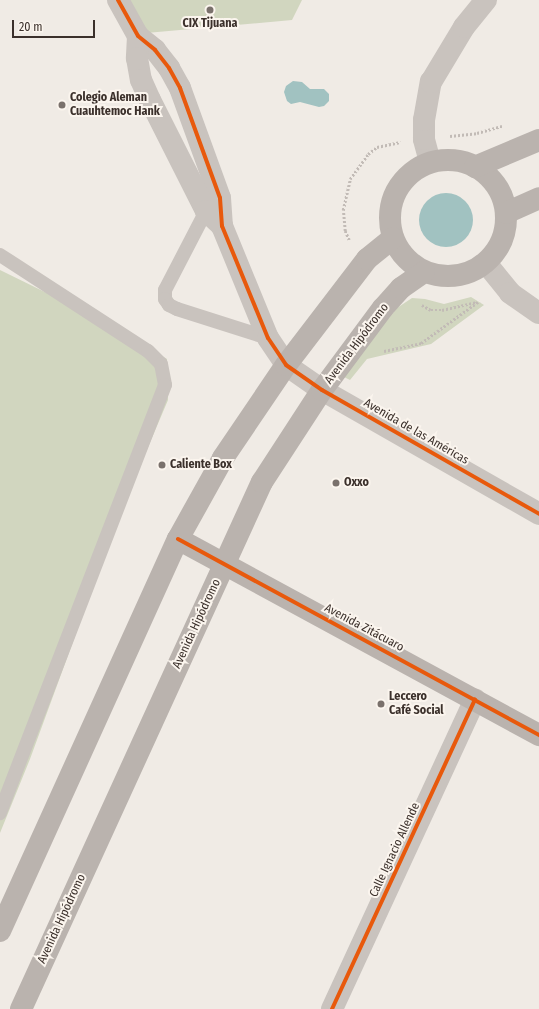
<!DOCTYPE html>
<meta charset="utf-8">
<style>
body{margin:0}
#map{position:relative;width:539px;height:1009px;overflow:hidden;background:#f0ebe5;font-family:"Fira Sans Condensed",sans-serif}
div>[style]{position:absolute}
.green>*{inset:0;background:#d1d6bf}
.water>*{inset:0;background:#a1c2c1}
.round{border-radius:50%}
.path>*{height:2.5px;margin-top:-1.25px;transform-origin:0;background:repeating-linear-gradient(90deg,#c2bbb6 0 2px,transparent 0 4px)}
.lane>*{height:14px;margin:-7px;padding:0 7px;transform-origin:7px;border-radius:7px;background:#c9c3be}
.street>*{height:22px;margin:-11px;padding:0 11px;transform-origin:11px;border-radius:11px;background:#c9c3be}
.secondary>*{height:22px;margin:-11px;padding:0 11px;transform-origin:11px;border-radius:11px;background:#bab3ae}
.secondary>.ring{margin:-11px;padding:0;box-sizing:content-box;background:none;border:22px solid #bab3ae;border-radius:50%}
.cycleway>*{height:4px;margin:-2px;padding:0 2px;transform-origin:2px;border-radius:2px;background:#e8590c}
.dots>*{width:11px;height:11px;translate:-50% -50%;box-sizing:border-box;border:2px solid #fbf5ee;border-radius:50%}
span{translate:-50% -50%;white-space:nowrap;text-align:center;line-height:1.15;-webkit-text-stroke:4px #fbf5ee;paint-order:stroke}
.poi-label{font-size:12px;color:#3b302b;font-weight:700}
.left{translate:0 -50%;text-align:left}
.street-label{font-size:12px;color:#3b302b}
.scale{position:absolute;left:12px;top:20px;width:83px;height:18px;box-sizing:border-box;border:2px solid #3b302b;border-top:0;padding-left:5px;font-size:12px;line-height:14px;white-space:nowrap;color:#3b302b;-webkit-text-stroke:3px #fbf5ee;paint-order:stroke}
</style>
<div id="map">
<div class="green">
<div style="clip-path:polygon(118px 0,302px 0,292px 20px,135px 34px)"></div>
<div style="clip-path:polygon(0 270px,108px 323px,167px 359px,168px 400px,121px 511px,30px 759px,0 833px)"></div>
<div style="clip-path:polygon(471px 297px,484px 305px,431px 344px,367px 359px,350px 380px,340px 375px,397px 308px,412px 298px,425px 299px,444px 304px)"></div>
</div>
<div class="water">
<div style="clip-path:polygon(293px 81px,302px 82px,310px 89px,324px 89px,329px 94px,329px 101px,324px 106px,319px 107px,300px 102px,291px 104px,287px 101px,284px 92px,286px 86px)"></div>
<div class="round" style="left:419px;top:193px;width:54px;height:54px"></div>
</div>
<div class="path">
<div style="left:450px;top:136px;width:27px;rotate:-6deg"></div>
<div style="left:477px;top:133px;width:26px;rotate:-16deg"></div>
<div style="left:349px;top:240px;width:10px;rotate:-114deg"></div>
<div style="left:345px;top:231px;width:21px;rotate:-95deg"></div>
<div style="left:343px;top:210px;width:32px;rotate:-77deg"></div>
<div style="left:350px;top:179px;width:31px;rotate:-54deg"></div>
<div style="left:368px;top:154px;width:11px;rotate:-38deg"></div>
<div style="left:377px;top:147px;width:24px;rotate:-12deg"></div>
<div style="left:422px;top:305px;width:10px;rotate:29deg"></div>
<div style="left:431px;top:310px;width:11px"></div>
<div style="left:442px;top:310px;width:36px;rotate:-13deg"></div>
<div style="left:384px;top:351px;width:38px;rotate:-12deg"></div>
<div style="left:421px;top:343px;width:72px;rotate:-35.9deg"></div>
</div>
<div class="lane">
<div style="left:206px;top:211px;width:89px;rotate:117.4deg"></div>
<div style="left:165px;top:290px;width:9px;rotate:90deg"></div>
<div style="left:165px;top:299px;width:7px;rotate:56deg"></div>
<div style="left:169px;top:305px;width:9px;rotate:27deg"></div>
<div style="left:177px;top:309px;width:96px;rotate:17.7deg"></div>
<div style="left:0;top:255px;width:176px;rotate:33deg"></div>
<div style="left:148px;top:351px;width:18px;rotate:45deg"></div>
<div style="left:161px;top:364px;width:21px;rotate:79deg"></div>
<div style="left:165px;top:385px;width:459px;rotate:111.1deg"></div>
</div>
<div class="street">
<div style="left:118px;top:0;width:41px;rotate:60.9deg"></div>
<div style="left:138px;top:36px;width:22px;rotate:39deg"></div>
<div style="left:155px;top:50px;width:23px;rotate:52deg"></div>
<div style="left:169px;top:68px;width:23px;rotate:61deg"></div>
<div style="left:180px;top:88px;width:117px;rotate:70deg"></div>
<div style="left:220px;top:198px;width:28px;rotate:86deg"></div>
<div style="left:222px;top:226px;width:121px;rotate:67.7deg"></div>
<div style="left:268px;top:338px;width:32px;rotate:56deg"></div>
<div style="left:286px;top:365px;width:44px;rotate:34.8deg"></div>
<div style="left:322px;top:390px;width:250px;rotate:29.7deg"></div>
<div style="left:138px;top:36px;width:22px;rotate:93deg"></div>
<div style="left:137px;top:58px;width:22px;rotate:80deg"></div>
<div style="left:141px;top:80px;width:22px;rotate:66deg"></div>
<div style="left:150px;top:100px;width:124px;rotate:63.2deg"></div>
<div style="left:206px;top:211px;width:22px;rotate:43deg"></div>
<div style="left:430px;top:162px;width:24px;rotate:-105deg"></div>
<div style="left:424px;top:139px;width:19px;rotate:-90deg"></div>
<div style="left:424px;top:120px;width:39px;rotate:-80deg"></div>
<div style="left:431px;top:82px;width:64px;rotate:-59deg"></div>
<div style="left:464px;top:27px;width:35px;rotate:-51deg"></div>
<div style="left:486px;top:263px;width:38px;rotate:51deg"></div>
<div style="left:510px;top:293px;width:35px;rotate:35deg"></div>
<div style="left:332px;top:1009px;width:341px;rotate:-65.2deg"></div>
</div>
<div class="secondary">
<div class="ring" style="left:390px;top:160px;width:94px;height:94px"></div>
<div style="left:475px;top:167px;width:69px;rotate:-22.9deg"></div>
<div style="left:506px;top:213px;width:36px;rotate:-24deg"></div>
<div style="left:178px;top:539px;width:411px;rotate:28.5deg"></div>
<div style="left:0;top:931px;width:431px;rotate:-65.6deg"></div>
<div style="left:178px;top:539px;width:93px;rotate:-60.9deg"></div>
<div style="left:223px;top:458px;width:112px;rotate:-55.9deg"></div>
<div style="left:286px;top:365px;width:133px;rotate:-52.6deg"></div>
<div style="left:367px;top:259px;width:33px;rotate:-39deg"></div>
<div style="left:21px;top:1009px;width:579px;rotate:-65.43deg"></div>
<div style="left:262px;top:482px;width:110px;rotate:-56.9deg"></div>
<div style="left:322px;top:390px;width:102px;rotate:-53.4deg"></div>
<div style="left:383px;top:308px;width:27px;rotate:-48deg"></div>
<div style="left:401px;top:288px;width:28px;rotate:-35deg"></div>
</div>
<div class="cycleway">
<div style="left:118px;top:0;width:41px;rotate:60.9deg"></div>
<div style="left:138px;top:36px;width:22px;rotate:39deg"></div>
<div style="left:155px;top:50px;width:23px;rotate:52deg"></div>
<div style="left:169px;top:68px;width:23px;rotate:61deg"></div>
<div style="left:180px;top:88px;width:117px;rotate:70deg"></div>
<div style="left:220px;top:198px;width:28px;rotate:86deg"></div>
<div style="left:222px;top:226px;width:121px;rotate:67.7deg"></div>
<div style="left:268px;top:338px;width:32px;rotate:56deg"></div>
<div style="left:286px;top:365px;width:44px;rotate:34.8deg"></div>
<div style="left:322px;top:390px;width:250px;rotate:29.7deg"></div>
<div style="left:178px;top:539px;width:411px;rotate:28.5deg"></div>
<div style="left:332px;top:1009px;width:341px;rotate:-65.2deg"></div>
</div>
<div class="dots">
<div style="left:210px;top:10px;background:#7a716c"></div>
<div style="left:62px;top:105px;background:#7a716c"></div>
<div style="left:162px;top:465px;background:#7a716c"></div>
<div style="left:336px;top:483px;background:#7a716c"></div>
<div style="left:381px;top:704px;background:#7a716c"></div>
</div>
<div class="poi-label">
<span style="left:210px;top:24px">CIX Tijuana</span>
<span class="left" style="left:70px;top:105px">Colegio Aleman<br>Cuauhtemoc Hank</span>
<span class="left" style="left:170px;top:465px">Caliente Box</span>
<span class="left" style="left:344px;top:483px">Oxxo</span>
<span class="left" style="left:389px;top:704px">Leccero<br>Café Social</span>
</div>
<div class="street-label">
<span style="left:357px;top:344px;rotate:-53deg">Avenida Hipódromo</span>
<span style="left:416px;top:432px;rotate:30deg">Avenida de las Américas</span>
<span style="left:197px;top:624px;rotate:-65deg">Avenida Hipódromo</span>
<span style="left:364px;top:628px;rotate:28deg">Avenida Zitácuaro</span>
<span style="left:395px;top:850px;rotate:-65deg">Calle Ignacio Allende</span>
<span style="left:62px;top:919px;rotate:-65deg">Avenida Hipódromo</span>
</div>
<div class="scale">20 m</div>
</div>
